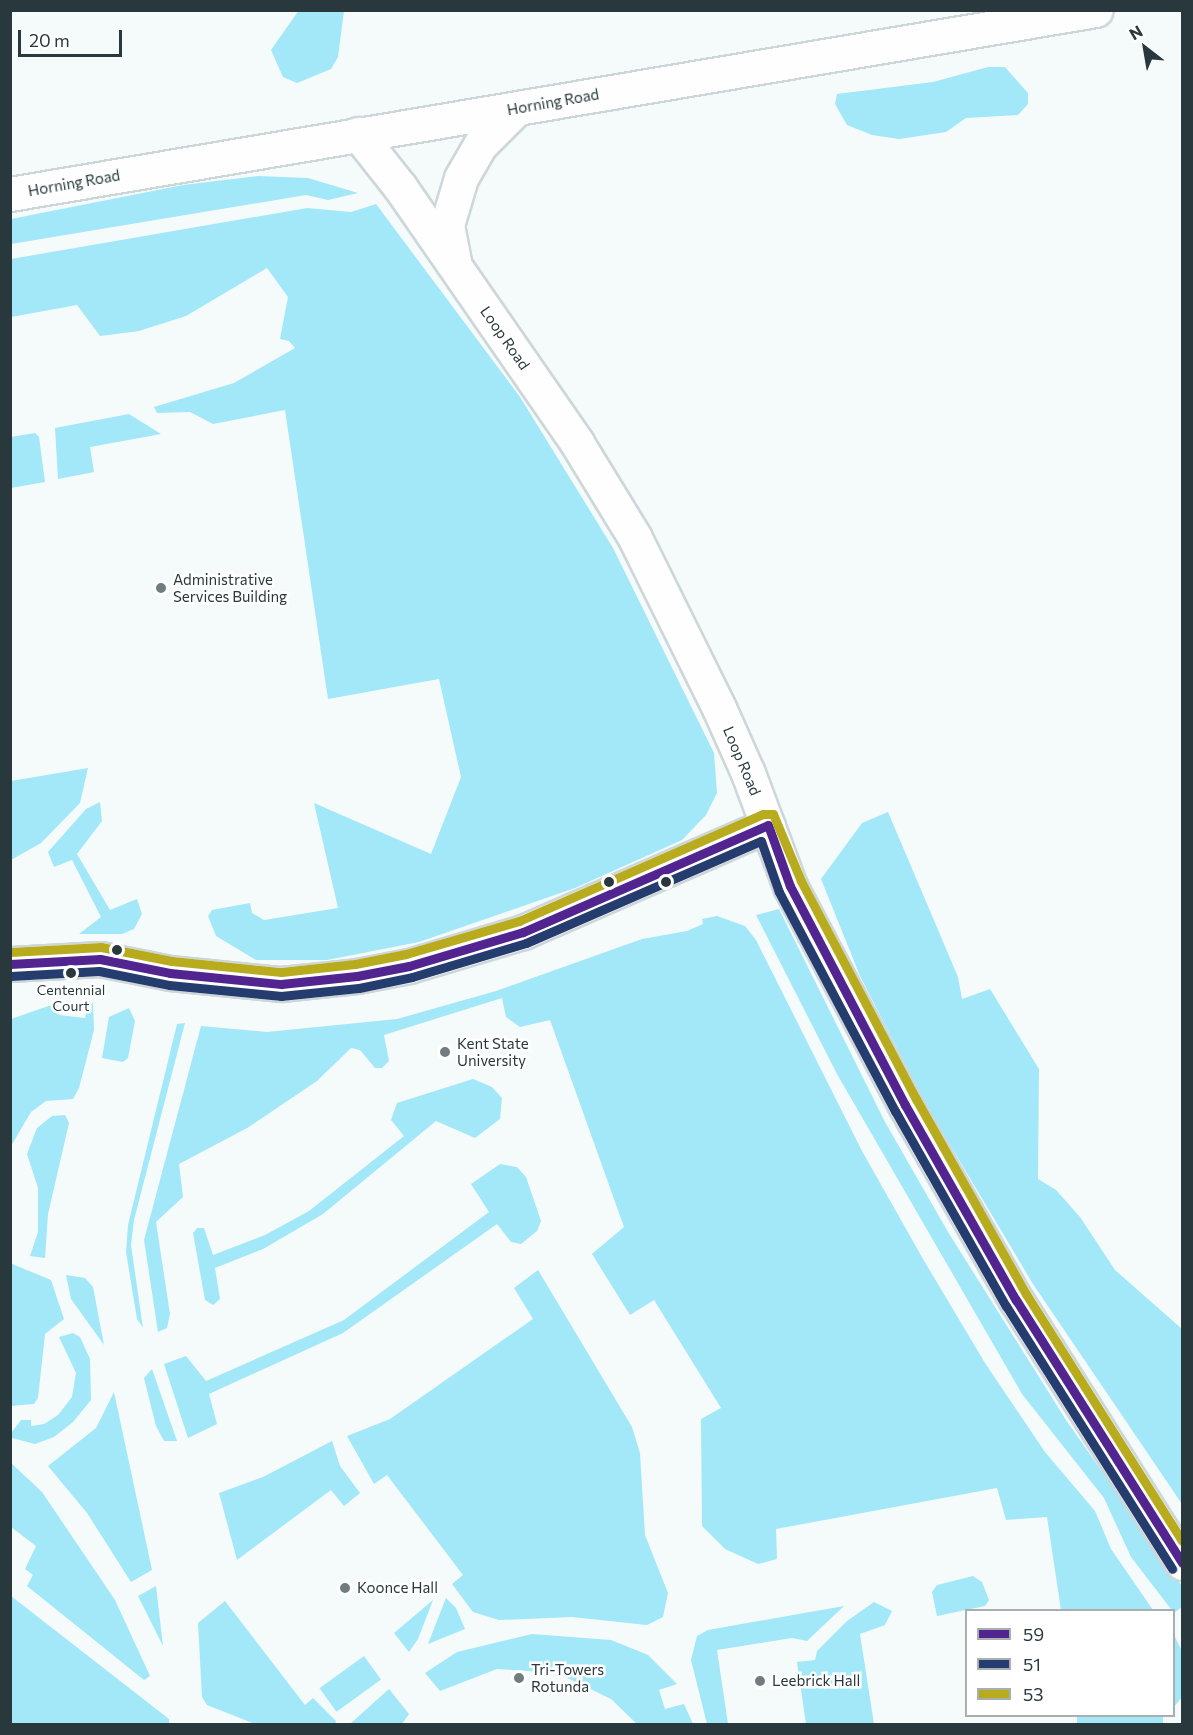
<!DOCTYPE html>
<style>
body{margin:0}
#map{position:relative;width:1193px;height:1735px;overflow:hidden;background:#f5fafb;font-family:Commissioner,sans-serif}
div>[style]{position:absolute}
.green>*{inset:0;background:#a2e8f8;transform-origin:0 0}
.roads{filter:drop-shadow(2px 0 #cdd7da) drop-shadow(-2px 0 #cdd7da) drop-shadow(0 2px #cdd7da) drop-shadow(0 -2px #cdd7da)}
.minor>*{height:33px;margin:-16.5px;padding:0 16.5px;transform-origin:16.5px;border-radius:16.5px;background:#fefefe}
.bus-1>*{height:9px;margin:-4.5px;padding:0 4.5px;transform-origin:4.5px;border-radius:4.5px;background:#52248f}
.bus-2>*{height:9px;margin:-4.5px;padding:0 4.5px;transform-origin:4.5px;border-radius:4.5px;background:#253d6e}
.bus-3>*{height:9px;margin:-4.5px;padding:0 4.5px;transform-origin:4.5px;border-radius:4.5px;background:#b8ac1e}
.dots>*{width:16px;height:16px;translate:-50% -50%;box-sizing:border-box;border:3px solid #fff;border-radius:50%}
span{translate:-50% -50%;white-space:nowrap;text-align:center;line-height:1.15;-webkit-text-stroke:5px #fff;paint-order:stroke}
.bus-label{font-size:14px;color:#28383c}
.street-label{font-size:15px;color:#28383c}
.poi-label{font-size:15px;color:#28383c}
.left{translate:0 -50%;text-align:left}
.frame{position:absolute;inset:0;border:12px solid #28383c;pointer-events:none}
.legend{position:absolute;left:965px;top:1609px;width:210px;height:108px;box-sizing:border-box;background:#fff;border:2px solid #a9afb1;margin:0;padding:8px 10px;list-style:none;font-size:18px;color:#28383c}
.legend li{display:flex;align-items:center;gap:12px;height:30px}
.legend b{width:30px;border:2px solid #a9afb1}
.north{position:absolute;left:1115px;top:18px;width:60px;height:60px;-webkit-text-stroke:4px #fff;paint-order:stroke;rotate:329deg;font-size:16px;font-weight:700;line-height:24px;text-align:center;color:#28383c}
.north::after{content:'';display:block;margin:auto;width:21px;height:27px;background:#28383c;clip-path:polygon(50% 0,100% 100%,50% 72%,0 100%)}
.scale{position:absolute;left:18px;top:30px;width:104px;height:27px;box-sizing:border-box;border:3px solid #28383c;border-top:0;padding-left:8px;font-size:18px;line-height:21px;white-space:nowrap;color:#28383c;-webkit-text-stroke:4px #fff;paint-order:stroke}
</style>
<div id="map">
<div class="green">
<div style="clip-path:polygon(299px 10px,344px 11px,338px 57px,331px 69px,297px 83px,283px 77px,271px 50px)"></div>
<div style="clip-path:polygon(988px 67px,1005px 67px,1028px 93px,1028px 104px,1018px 115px,966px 118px,946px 132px,899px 139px,872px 135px,847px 125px,835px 104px,837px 94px,933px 82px)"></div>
<div style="clip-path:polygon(258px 176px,308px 178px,358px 193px,328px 200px,306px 195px,11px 244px,11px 219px,183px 185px)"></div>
<div style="clip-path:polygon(376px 204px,520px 397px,613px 548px,714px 753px,717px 793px,706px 815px,682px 840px,575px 888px,419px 942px,327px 960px,256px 960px,216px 936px,208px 916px,212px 910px,250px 903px,252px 913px,264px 920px,338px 908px,314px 803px,431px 854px,461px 777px,439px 679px,328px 699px,285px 410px,213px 424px,190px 412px,157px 413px,154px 407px,234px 383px,295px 348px,289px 341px,280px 339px,288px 297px,267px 268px,186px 316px,139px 331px,100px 336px,77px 305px,11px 317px,11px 259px,307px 208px,351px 212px)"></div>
<div style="clip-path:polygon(129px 414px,161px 434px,90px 447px,94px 472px,58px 479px,55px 428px)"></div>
<div style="clip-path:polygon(35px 433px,39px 437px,45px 482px,11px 488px,11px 437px)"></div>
<div style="clip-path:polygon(88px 768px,80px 803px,41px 843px,11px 860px,11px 781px)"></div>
<div style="clip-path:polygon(100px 802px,102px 821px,77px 854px,110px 910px,137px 899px,142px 914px,134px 929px,122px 934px,79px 934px,101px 917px,72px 860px,54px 867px,48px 852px,86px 809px)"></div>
<div style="clip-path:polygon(888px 812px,958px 977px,962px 999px,990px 989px,1039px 1069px,1038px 1179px,1056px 1190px,1080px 1217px,1115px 1270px,1182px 1329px,1182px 1504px,1033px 1284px,925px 1103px,860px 976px,821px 879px,862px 823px)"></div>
<div style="clip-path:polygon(779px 909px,885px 1122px,948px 1232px,1066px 1420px,1182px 1586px,1182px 1607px,1174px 1613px,1131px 1557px,1104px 1498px,1022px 1394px,837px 1074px,756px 915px)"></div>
<div style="clip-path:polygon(717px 916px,745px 926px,756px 940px,862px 1151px,923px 1259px,985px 1363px,1045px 1452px,1095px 1511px,1111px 1549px,1153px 1610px,1061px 1610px,1047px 1517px,1006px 1520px,997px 1488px,776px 1529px,777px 1559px,758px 1564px,725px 1549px,702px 1526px,701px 1419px,721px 1408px,654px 1300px,630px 1315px,592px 1254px,624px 1227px,550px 1020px,520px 1027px,506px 1017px,502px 998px,384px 1035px,389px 1061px,382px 1068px,375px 1068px,360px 1050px,351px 1048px,317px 1081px,249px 1127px,179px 1164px,183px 1197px,156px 1222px,170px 1314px,167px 1328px,158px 1332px,144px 1240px,201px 1026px,267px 1032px,397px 1019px,496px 991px,642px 939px,687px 931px,703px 924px,702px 919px)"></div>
<div style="clip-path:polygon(57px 1003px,59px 1015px,85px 1018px,88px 1004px,93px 1003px,94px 1030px,79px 1088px,73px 1099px,46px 1101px,31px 1112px,11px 1146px,11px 1019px)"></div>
<div style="clip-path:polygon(129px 1008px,135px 1021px,128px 1058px,123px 1062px,102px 1058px,109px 1017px)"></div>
<div style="clip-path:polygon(185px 1023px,134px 1220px,131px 1245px,143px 1328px,137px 1319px,126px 1252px,128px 1225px,177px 1024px)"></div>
<div style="clip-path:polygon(473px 1079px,492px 1087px,502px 1098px,500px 1119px,475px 1138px,436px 1121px,323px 1214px,263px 1249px,215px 1268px,220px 1299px,213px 1305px,205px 1300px,193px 1233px,197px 1228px,204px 1228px,213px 1255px,265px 1235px,309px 1211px,404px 1136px,391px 1120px,397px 1103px)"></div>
<div style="clip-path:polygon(65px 1115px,69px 1123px,48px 1214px,45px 1258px,30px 1256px,38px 1232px,38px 1188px,27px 1154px,37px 1128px,52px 1116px)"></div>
<div style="clip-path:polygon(500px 1164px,517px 1167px,526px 1177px,541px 1221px,537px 1231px,521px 1244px,511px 1242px,497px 1224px,343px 1333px,209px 1394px,217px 1424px,188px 1438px,164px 1364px,186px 1356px,206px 1381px,344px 1320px,489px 1212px,471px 1184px)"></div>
<div style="clip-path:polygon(10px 1263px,51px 1280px,64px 1319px,45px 1334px,38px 1398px,34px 1404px,11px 1406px)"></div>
<div style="clip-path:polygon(538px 1270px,632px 1427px,640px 1453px,645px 1535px,668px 1593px,663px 1617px,647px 1625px,572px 1617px,499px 1620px,473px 1612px,452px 1584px,463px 1575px,387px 1475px,374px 1484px,347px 1436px,390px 1419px,533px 1319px,514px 1288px)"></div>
<div style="clip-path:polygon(66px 1275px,85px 1278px,93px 1287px,104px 1345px,71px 1299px)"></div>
<div style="clip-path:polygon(73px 1333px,80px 1337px,90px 1359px,91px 1400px,73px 1422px,54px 1437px,35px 1444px,12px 1438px,11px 1433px,21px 1420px,31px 1420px,31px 1426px,44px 1424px,58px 1415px,72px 1397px,76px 1373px,59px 1337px)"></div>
<div style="clip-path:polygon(152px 1369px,177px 1441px,164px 1441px,156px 1426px,144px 1378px)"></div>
<div style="clip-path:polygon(114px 1392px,152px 1570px,131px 1582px,87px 1513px,48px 1466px,96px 1428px)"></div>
<div style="clip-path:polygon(332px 1441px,340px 1466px,360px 1493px,344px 1506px,331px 1490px,237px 1560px,219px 1493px,263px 1477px)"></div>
<div style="clip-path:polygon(10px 1462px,42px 1492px,115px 1600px,150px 1676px,144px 1680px,27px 1586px,33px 1575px,25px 1569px,36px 1546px,11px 1527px)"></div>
<div style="clip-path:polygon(973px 1576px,982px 1582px,989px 1600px,985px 1606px,937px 1616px,932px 1592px,937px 1585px)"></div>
<div style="clip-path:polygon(156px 1586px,163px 1646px,138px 1596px)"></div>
<div style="clip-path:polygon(11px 1596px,169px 1719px,169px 1724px,11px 1724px)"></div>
<div style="clip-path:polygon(446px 1598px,456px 1608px,465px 1629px,428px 1644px)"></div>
<div style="clip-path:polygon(433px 1600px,418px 1639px,409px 1652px,394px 1633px)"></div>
<div style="clip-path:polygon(225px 1601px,305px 1705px,313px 1698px,336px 1721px,335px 1724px,255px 1724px,207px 1705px,202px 1697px,198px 1623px)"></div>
<div style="clip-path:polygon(874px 1602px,892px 1611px,885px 1625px,860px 1634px,874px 1724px,806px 1724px,797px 1662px,815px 1660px,817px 1651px,847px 1621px)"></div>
<div style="clip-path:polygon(844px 1606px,807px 1641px,792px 1638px,717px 1650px,728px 1724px,707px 1724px,691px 1660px,697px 1636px,708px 1630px)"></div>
<div style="clip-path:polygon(532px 1634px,611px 1640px,648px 1655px,677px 1684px,659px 1690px,665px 1709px,684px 1704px,693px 1724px,637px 1724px,611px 1699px,557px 1673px,497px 1669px,440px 1691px,425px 1673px,457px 1652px)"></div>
<div style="clip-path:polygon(1174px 1635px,1182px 1651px,1182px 1697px,1174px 1707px)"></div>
<div style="left:364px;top:1656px;width:29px;height:55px;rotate:54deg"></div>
<div style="clip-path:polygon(389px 1689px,409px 1714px,402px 1724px,350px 1724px)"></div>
<div style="left:1077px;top:1716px;width:86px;height:8px"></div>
</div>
<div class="roads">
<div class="minor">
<div style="left:358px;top:134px;width:68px;rotate:51.6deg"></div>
<div style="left:400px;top:187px;width:311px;rotate:55.3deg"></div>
<div style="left:577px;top:443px;width:109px;rotate:58.5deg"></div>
<div style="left:634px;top:536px;width:192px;rotate:63.7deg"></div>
<div style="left:719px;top:708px;width:71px;rotate:66deg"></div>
<div style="left:748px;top:773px;width:121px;rotate:69.6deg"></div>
<div style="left:790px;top:886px;width:247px;rotate:62.3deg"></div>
<div style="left:905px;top:1105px;width:224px;rotate:60.4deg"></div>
<div style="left:1016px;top:1300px;width:311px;rotate:57.7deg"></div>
<div style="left:10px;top:194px;width:1101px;rotate:-9.62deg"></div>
<div style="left:454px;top:261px;width:37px;rotate:-101deg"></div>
<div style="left:447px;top:225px;width:49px;rotate:-73.4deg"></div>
<div style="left:461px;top:178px;width:38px;rotate:-60deg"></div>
<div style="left:480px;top:145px;width:52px;rotate:-45deg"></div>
<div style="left:10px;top:964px;width:90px;rotate:-3.2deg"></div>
<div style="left:100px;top:959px;width:71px;rotate:11.3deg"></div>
<div style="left:170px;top:973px;width:112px;rotate:5.7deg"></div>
<div style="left:281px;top:984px;width:76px;rotate:-6deg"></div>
<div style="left:357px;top:976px;width:53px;rotate:-10.9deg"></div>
<div style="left:409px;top:966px;width:119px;rotate:-16.6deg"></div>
<div style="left:523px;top:932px;width:267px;rotate:-23.6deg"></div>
</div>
</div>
<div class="bus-1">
<div style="left:768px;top:825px;width:65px;rotate:70.2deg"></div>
<div style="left:790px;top:886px;width:247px;rotate:62.3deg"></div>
<div style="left:905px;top:1105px;width:224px;rotate:60.4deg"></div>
<div style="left:1016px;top:1300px;width:311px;rotate:57.7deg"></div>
<div style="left:10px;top:964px;width:90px;rotate:-3.2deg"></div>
<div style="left:100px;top:959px;width:71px;rotate:11.3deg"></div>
<div style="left:170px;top:973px;width:112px;rotate:5.7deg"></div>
<div style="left:281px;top:984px;width:76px;rotate:-6deg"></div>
<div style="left:357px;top:976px;width:53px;rotate:-10.9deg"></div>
<div style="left:409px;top:966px;width:119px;rotate:-16.6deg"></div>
<div style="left:523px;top:932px;width:267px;rotate:-23.6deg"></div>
</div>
<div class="bus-2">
<div style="left:11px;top:976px;width:88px;rotate:-3.3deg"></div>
<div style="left:99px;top:971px;width:71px;rotate:11.3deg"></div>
<div style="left:169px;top:985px;width:113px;rotate:5.6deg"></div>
<div style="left:281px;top:996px;width:78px;rotate:-5.9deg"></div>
<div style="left:359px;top:988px;width:54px;rotate:-11.7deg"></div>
<div style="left:412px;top:977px;width:119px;rotate:-16.6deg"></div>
<div style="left:526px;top:943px;width:256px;rotate:-23.5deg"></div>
<div style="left:761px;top:841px;width:54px;rotate:70.6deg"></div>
<div style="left:779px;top:892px;width:248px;rotate:62.1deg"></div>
<div style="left:895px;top:1111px;width:224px;rotate:60.4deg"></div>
<div style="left:1006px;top:1306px;width:311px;rotate:57.7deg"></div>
</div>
<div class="bus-3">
<div style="left:10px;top:952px;width:91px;rotate:-3.1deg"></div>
<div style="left:101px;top:947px;width:72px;rotate:11.2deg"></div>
<div style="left:172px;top:961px;width:110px;rotate:5.8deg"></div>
<div style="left:281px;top:972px;width:74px;rotate:-6.2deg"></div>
<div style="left:355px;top:964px;width:52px;rotate:-11.1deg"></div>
<div style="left:406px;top:954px;width:118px;rotate:-16.3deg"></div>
<div style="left:519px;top:921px;width:266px;rotate:-23.7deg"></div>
<div style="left:763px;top:814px;width:10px"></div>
<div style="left:773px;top:814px;width:73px;rotate:67.3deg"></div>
<div style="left:801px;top:881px;width:246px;rotate:62.2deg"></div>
<div style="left:916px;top:1099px;width:224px;rotate:60.6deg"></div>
<div style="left:1026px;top:1294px;width:292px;rotate:57.7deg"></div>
</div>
<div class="dots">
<div style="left:161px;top:588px;background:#707c7f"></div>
<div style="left:609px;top:882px;background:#28383c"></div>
<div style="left:666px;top:882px;background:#28383c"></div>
<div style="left:117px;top:950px;background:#28383c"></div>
<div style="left:71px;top:973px;background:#28383c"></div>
<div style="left:445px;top:1052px;background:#707c7f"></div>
<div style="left:345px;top:1588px;background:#707c7f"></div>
<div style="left:519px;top:1678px;background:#707c7f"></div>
<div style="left:760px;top:1681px;background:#707c7f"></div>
</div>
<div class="bus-label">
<span style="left:71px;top:998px">Centennial<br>Court</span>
</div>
<div class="street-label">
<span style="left:553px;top:102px;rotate:-10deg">Horning Road</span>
<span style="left:74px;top:183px;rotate:-10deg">Horning Road</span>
<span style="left:505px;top:338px;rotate:55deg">Loop Road</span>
<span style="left:742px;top:761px;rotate:67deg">Loop Road</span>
</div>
<div class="poi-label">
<span class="left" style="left:173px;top:588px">Administrative<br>Services Building</span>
<span class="left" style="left:457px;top:1052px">Kent State<br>University</span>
<span class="left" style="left:357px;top:1588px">Koonce Hall</span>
<span class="left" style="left:531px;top:1678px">Tri-Towers<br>Rotunda</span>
<span class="left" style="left:772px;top:1681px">Leebrick Hall</span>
</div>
<div class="frame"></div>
<ul class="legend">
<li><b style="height:8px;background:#52248f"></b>59</li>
<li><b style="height:8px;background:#253d6e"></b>51</li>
<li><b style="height:8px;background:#b8ac1e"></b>53</li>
</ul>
<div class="north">N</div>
<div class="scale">20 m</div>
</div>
